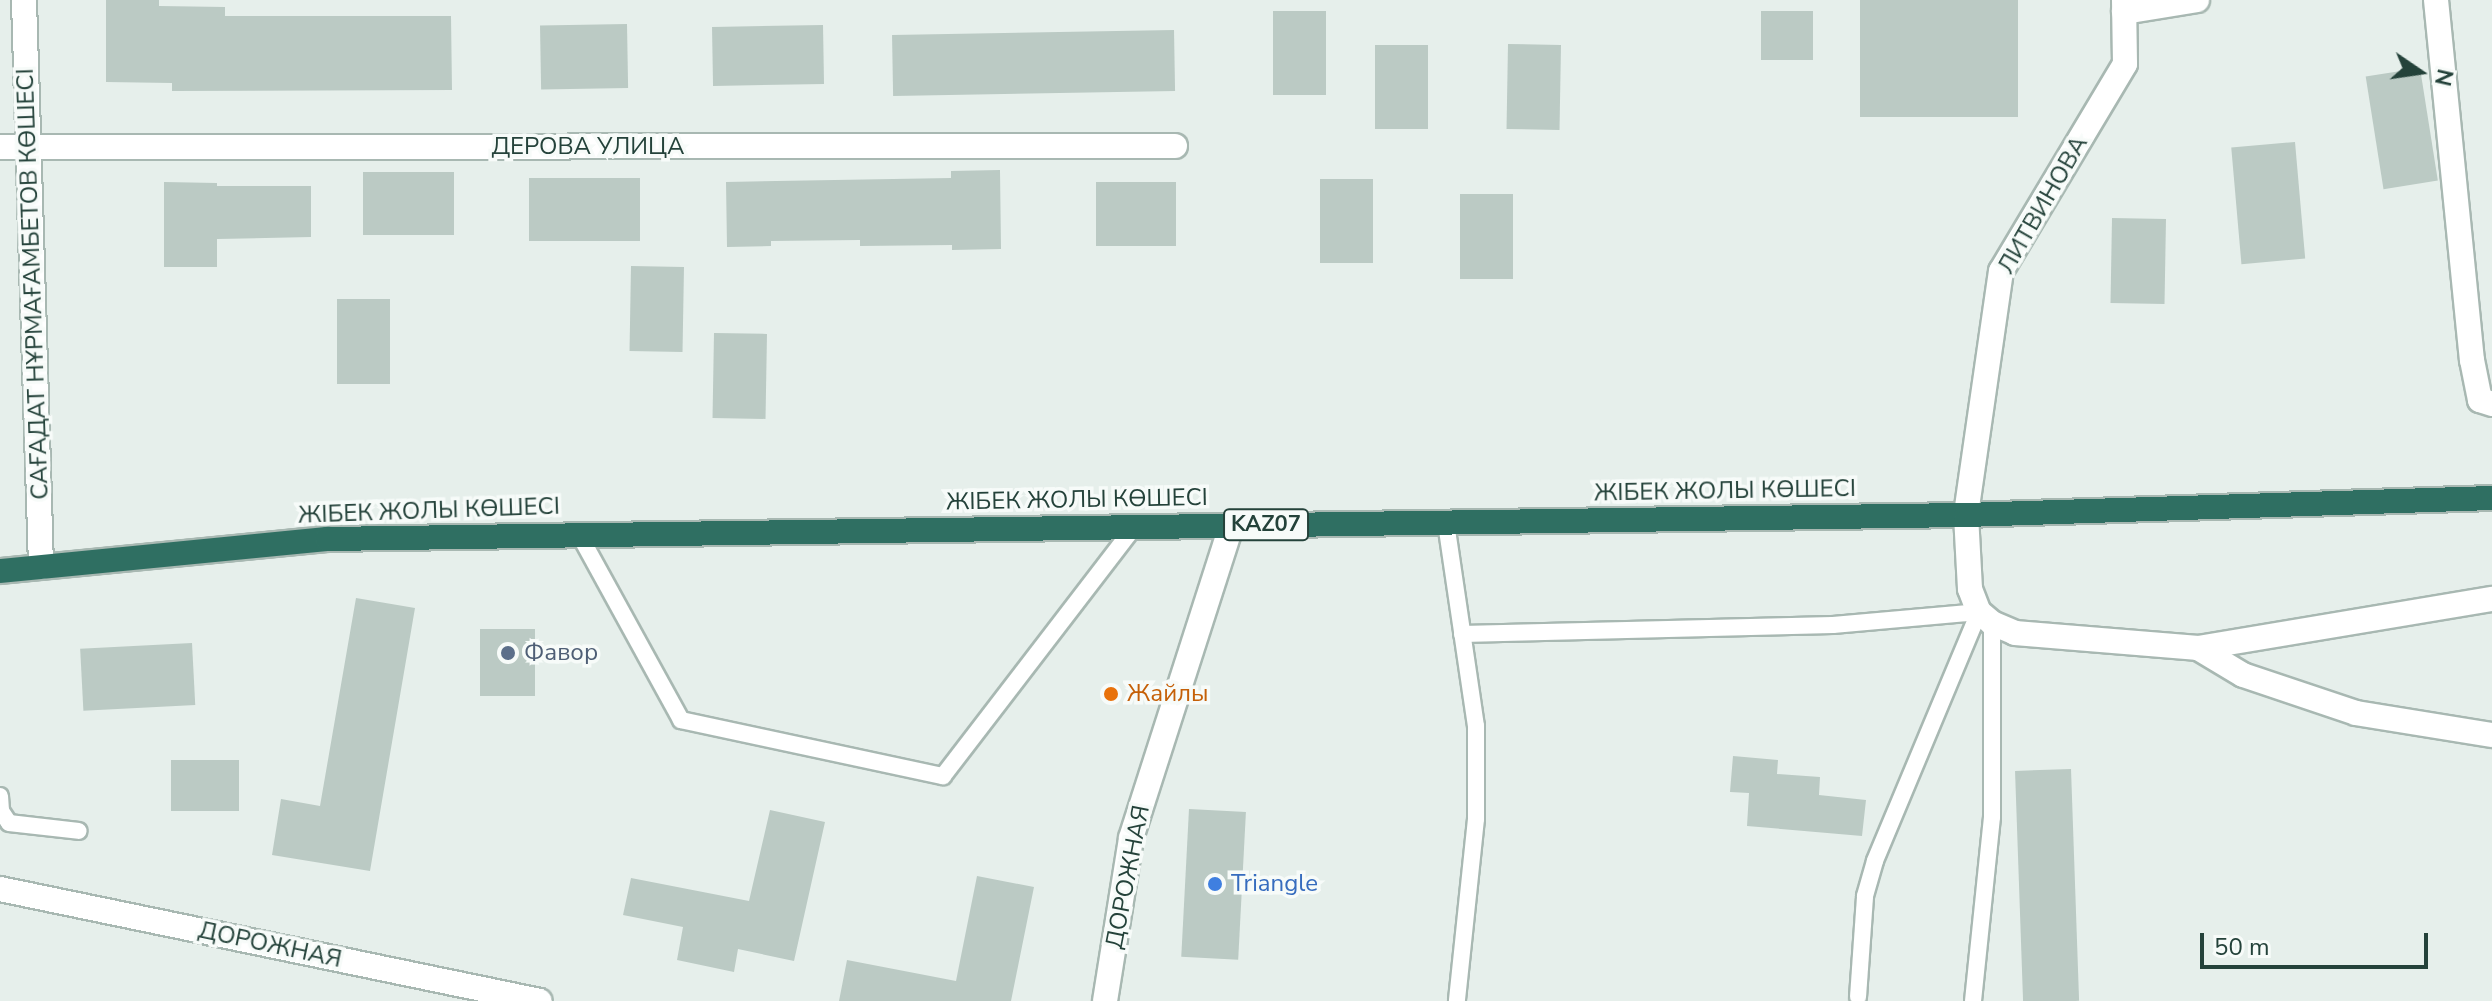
<!DOCTYPE html>
<meta charset="utf-8">
<style>
body{margin:0}
#map{position:relative;width:2492px;height:1001px;overflow:hidden;background:#e6efeb;font-family:"Nunito Sans",sans-serif}
div>[style]{position:absolute}
.building>*{inset:0;background:#bbcac4;transform-origin:0 0}
.roads{filter:drop-shadow(2px 0 #a8b8b2) drop-shadow(-2px 0 #a8b8b2) drop-shadow(0 2px #a8b8b2) drop-shadow(0 -2px #a8b8b2)}
.lane>*{height:16px;margin:-8px;padding:0 8px;transform-origin:8px;border-radius:8px;background:#fff}
.street>*{height:24px;margin:-12px;padding:0 12px;transform-origin:12px;border-radius:12px;background:#fff}
.secondary>*{height:24px;margin:-12px;padding:0 12px;transform-origin:12px;border-radius:12px;background:#fff}
.highway>*{height:24px;margin:-12px;padding:0 12px;transform-origin:12px;border-radius:12px;background:#2f6f62}
.dots>*{width:22px;height:22px;translate:-50% -50%;box-sizing:border-box;border:4px solid #f7fbf9;border-radius:50%}
span{translate:-50% -50%;white-space:nowrap;text-align:center;line-height:1.15;-webkit-text-stroke:7px #f7fbf9;paint-order:stroke}
.shield-label span{padding:2px 6px;background:#f7fbf9;border:2px solid;border-radius:6px;-webkit-text-stroke-width:0}
.shield-label{font-size:22px;color:#24423a;font-weight:700}
.street-label{font-size:24px;color:#24423a}
.service-label{font-size:24px;color:#4e5e75}
.left{translate:0 -50%;text-align:left}
.food-label{font-size:24px;color:#c56008}
.shop-label{font-size:24px;color:#366cbe}
.north{position:absolute;left:2380px;top:32px;width:80px;height:80px;-webkit-text-stroke:6px #f7fbf9;paint-order:stroke;rotate:103deg;font-size:22px;font-weight:700;line-height:32px;text-align:center;color:#24423a}
.north::after{content:'';display:block;margin:auto;width:28px;height:36px;background:#24423a;clip-path:polygon(50% 0,100% 100%,50% 72%,0 100%)}
.scale{position:absolute;left:2200px;top:933px;width:228px;height:36px;box-sizing:border-box;border:4px solid #24423a;border-top:0;padding-left:10px;font-size:24px;line-height:28px;white-space:nowrap;color:#24423a;-webkit-text-stroke:6px #f7fbf9;paint-order:stroke}
</style>
<div id="map">
<div class="building">
<div style="clip-path:polygon(106px 0,159px 0,159px 6px,225px 7px,225px 16px,451px 16px,452px 90px,172px 91px,172px 83px,106px 82px)"></div>
<div style="left:1860px;top:0;width:158px;height:117px"></div>
<div style="left:1273px;top:11px;width:53px;height:84px"></div>
<div style="left:1761px;top:11px;width:52px;height:49px"></div>
<div style="left:627px;top:24px;width:64px;height:87px;rotate:89deg"></div>
<div style="left:823px;top:25px;width:59px;height:111px;rotate:89deg"></div>
<div style="left:1174px;top:30px;width:61px;height:282px;rotate:89deg"></div>
<div style="left:1508px;top:44px;width:53px;height:85px;rotate:1deg"></div>
<div style="left:1375px;top:45px;width:53px;height:84px"></div>
<div style="left:2420px;top:68px;width:114px;height:55px;rotate:81deg"></div>
<div style="left:2295px;top:142px;width:117px;height:64px;rotate:85deg"></div>
<div style="clip-path:polygon(1000px 170px,1001px 249px,952px 250px,952px 245px,860px 246px,860px 240px,771px 241px,771px 246px,727px 247px,726px 182px,951px 178px,951px 171px)"></div>
<div style="left:454px;top:172px;width:63px;height:91px;rotate:90deg"></div>
<div style="left:640px;top:178px;width:63px;height:111px;rotate:90deg"></div>
<div style="left:1320px;top:179px;width:53px;height:84px"></div>
<div style="clip-path:polygon(164px 182px,217px 183px,217px 186px,311px 186px,311px 237px,217px 239px,217px 267px,164px 267px)"></div>
<div style="left:1176px;top:182px;width:64px;height:80px;rotate:90deg"></div>
<div style="left:1460px;top:194px;width:53px;height:85px"></div>
<div style="left:2112px;top:218px;width:54px;height:85px;rotate:1deg"></div>
<div style="left:631px;top:266px;width:53px;height:85px;rotate:1deg"></div>
<div style="left:337px;top:299px;width:53px;height:85px"></div>
<div style="left:714px;top:333px;width:53px;height:85px;rotate:1deg"></div>
<div style="clip-path:polygon(356px 598px,415px 608px,370px 871px,272px 855px,281px 799px,320px 806px)"></div>
<div style="left:480px;top:629px;width:55px;height:67px"></div>
<div style="left:192px;top:643px;width:62px;height:112px;rotate:87deg"></div>
<div style="clip-path:polygon(1733px 756px,1778px 760px,1777px 774px,1820px 777px,1819px 795px,1866px 800px,1862px 836px,1747px 826px,1749px 793px,1730px 792px)"></div>
<div style="left:171px;top:760px;width:68px;height:51px"></div>
<div style="left:2071px;top:769px;width:232px;height:56px;rotate:88deg"></div>
<div style="left:1189px;top:809px;width:57px;height:148px;rotate:3deg"></div>
<div style="clip-path:polygon(770px 810px,825px 822px,794px 961px,738px 949px,734px 972px,677px 960px,683px 927px,623px 915px,631px 878px,749px 901px)"></div>
<div style="clip-path:polygon(977px 876px,1034px 887px,1011px 1001px,839px 1001px,847px 960px,956px 981px)"></div>
</div>
<div class="roads">
<div class="lane">
<div style="left:1446px;top:523px;width:205px;rotate:81.6deg"></div>
<div style="left:1476px;top:726px;width:93px;rotate:90deg"></div>
<div style="left:1476px;top:819px;width:183px;rotate:96deg"></div>
<div style="left:580px;top:536px;width:210px;rotate:61.2deg"></div>
<div style="left:681px;top:720px;width:268px;rotate:12.1deg"></div>
<div style="left:943px;top:776px;width:314px;rotate:-52.5deg"></div>
<div style="left:1462px;top:634px;width:371px;rotate:-1.4deg"></div>
<div style="left:1833px;top:625px;width:147px;rotate:-5.1deg"></div>
<div style="left:1979px;top:612px;width:270px;rotate:112.7deg"></div>
<div style="left:1875px;top:861px;width:37px;rotate:106deg"></div>
<div style="left:1865px;top:897px;width:100px;rotate:94deg"></div>
<div style="left:0;top:796px;width:15px;rotate:86deg"></div>
<div style="left:1px;top:811px;width:14px;rotate:56deg"></div>
<div style="left:9px;top:823px;width:70px;rotate:6.5deg"></div>
<div style="left:1973px;top:1001px;width:185px;rotate:-84.1deg"></div>
<div style="left:1992px;top:817px;width:194px;rotate:-90deg"></div>
</div>
<div class="street">
<div style="left:2124px;top:0;width:64px;rotate:89.1deg"></div>
<div style="left:2125px;top:64px;width:241px;rotate:120.9deg"></div>
<div style="left:2001px;top:271px;width:246px;rotate:98.2deg"></div>
<div style="left:1966px;top:515px;width:74px;rotate:86.9deg"></div>
<div style="left:1970px;top:589px;width:25px;rotate:69deg"></div>
<div style="left:1979px;top:612px;width:17px;rotate:40deg"></div>
<div style="left:1992px;top:623px;width:25px;rotate:23deg"></div>
<div style="left:2015px;top:633px;width:184px;rotate:4.7deg"></div>
<div style="left:2198px;top:648px;width:298px;rotate:-9.5deg"></div>
<div style="left:2436px;top:0;width:362px;rotate:84.3deg"></div>
<div style="left:2472px;top:360px;width:41px;rotate:78.7deg"></div>
<div style="left:2480px;top:400px;width:13px;rotate:18deg"></div>
<div style="left:2124px;top:12px;width:74px;rotate:-9.3deg"></div>
<div style="left:0;top:147px;width:1175px;rotate:-0.05deg"></div>
<div style="left:2198px;top:648px;width:52px;rotate:31deg"></div>
<div style="left:2243px;top:675px;width:119px;rotate:18.6deg"></div>
<div style="left:2356px;top:713px;width:138px;rotate:9.2deg"></div>
<div style="left:0;top:889px;width:551px;rotate:11.72deg"></div>
<div style="left:1105px;top:1001px;width:165px;rotate:-80.9deg"></div>
<div style="left:1131px;top:838px;width:328px;rotate:-72.2deg"></div>
</div>
<div class="secondary">
<div style="left:24px;top:0;width:567px;rotate:88.28deg"></div>
</div>
<div class="highway">
<div style="left:0;top:571px;width:329px;rotate:-5.6deg"></div>
<div style="left:327px;top:539px;width:1639px;rotate:-0.84deg"></div>
<div style="left:1966px;top:515px;width:526px;rotate:-1.85deg"></div>
</div>
</div>
<div class="dots">
<div style="left:508px;top:653px;background:#5c6f8a"></div>
<div style="left:1111px;top:694px;background:#e8710a"></div>
<div style="left:1215px;top:884px;background:#3f7fe0"></div>
</div>
<div class="shield-label">
<span style="left:1266px;top:525px">KAZ07</span>
</div>
<div class="street-label">
<span style="left:588px;top:147px">ДЕРОВА УЛИЦА</span>
<span style="left:2043px;top:205px;rotate:-60deg">ЛИТВИНОВА</span>
<span style="left:33px;top:284px;rotate:-92deg">САҒАДАТ НҰРМАҒАМБЕТОВ КӨШЕСІ</span>
<span style="left:1725px;top:491px;rotate:-1deg">ЖІБЕК ЖОЛЫ КӨШЕСІ</span>
<span style="left:1077px;top:500px;rotate:-1deg">ЖІБЕК ЖОЛЫ КӨШЕСІ</span>
<span style="left:429px;top:511px;rotate:-2deg">ЖІБЕК ЖОЛЫ КӨШЕСІ</span>
<span style="left:1128px;top:877px;rotate:-79deg">ДОРОЖНАЯ</span>
<span style="left:270px;top:945px;rotate:12deg">ДОРОЖНАЯ</span>
</div>
<div class="service-label">
<span class="left" style="left:524px;top:653px">Фавор</span>
</div>
<div class="food-label">
<span class="left" style="left:1127px;top:694px">Жайлы</span>
</div>
<div class="shop-label">
<span class="left" style="left:1231px;top:884px">Triangle</span>
</div>
<div class="north">N</div>
<div class="scale">50 m</div>
</div>
